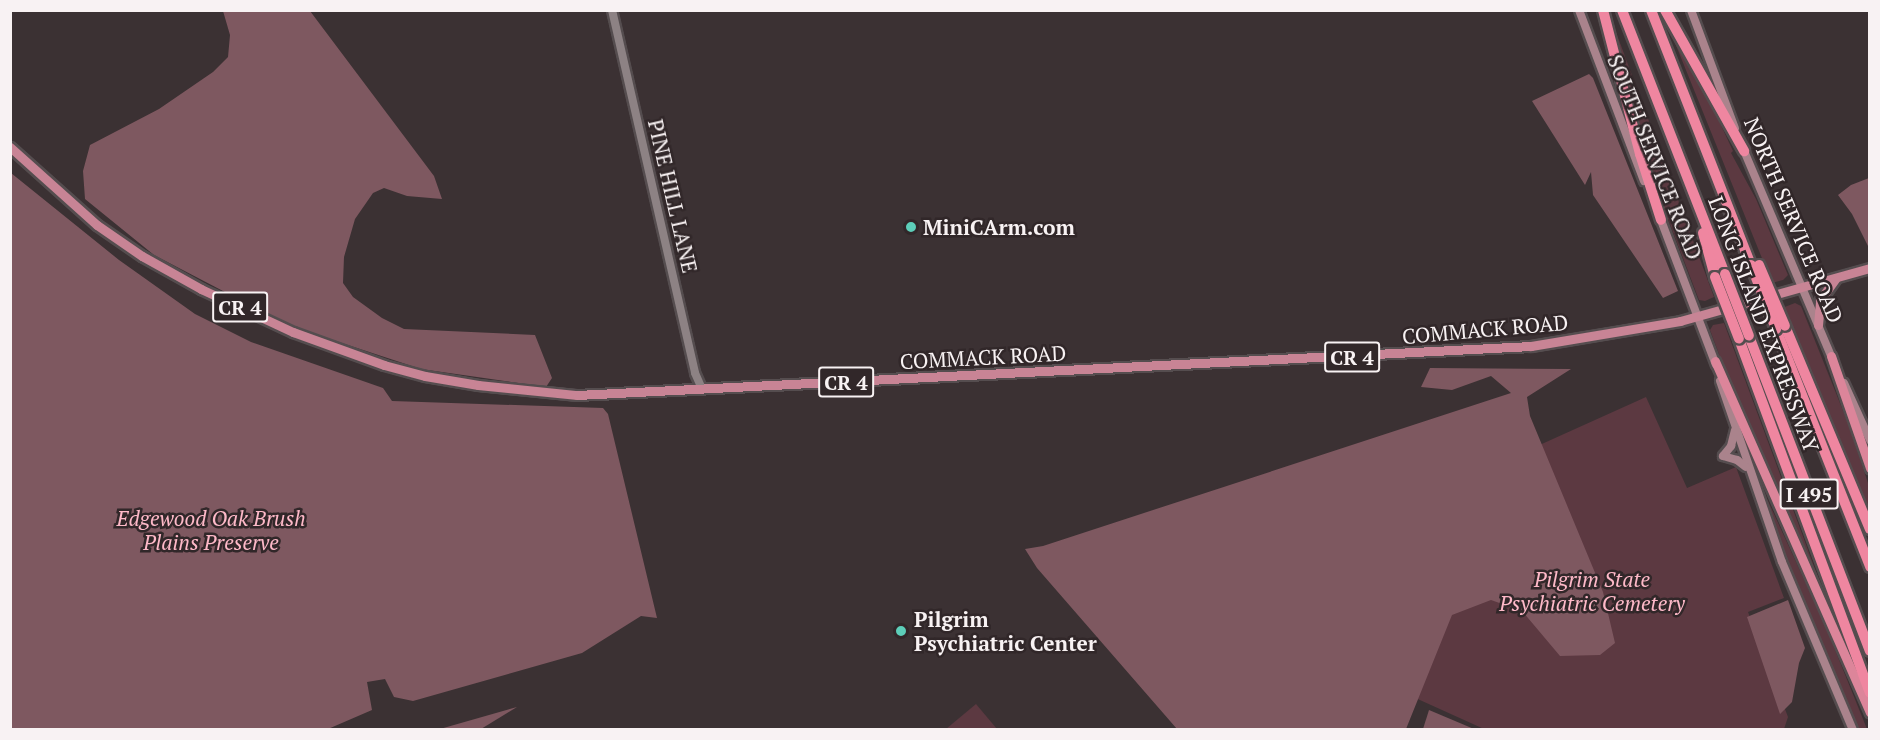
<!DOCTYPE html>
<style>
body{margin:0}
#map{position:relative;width:1880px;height:740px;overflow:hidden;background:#3b3133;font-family:"PT Serif",serif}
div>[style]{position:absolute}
.green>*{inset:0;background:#5c3941}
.forest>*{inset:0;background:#7e5860}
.roads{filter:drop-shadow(2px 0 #554d4f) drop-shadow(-2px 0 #554d4f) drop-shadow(0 2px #554d4f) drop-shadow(0 -2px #554d4f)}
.tertiary>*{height:8px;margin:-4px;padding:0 4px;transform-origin:4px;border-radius:4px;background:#8d8284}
.secondary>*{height:8px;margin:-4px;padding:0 4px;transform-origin:4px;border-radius:4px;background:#aa838c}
.primary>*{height:9px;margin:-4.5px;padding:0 4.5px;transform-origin:4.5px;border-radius:4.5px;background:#c88495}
.trunk>*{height:9px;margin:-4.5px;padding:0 4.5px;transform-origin:4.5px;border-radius:4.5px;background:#dc859a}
.motorway>*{height:10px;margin:-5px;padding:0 5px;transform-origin:5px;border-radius:5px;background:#ef86a0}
.bridges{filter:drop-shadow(2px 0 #554d4f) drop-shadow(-2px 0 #554d4f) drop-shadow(0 2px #554d4f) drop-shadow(0 -2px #554d4f)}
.motorway-bridge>*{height:10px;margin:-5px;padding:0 5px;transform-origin:5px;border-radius:5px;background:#ef86a0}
.dots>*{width:16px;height:16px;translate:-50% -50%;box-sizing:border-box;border:3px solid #312729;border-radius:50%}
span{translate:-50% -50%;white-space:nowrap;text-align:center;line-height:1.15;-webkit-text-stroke:5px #312729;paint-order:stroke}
.shield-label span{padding:2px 4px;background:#312729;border:2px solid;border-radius:4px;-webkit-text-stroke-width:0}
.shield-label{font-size:20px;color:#f8f2f3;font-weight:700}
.street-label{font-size:21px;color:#f8f2f3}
.poi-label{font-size:21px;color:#f8f2f3;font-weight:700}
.left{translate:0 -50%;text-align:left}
.park-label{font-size:21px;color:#feb9c8;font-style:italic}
.frame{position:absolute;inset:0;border:12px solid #f8f2f3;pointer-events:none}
</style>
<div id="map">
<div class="green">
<div style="clip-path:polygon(1613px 24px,1714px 297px,1705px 301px,1699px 300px,1644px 156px,1611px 30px)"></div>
<div style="clip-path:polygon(1673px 38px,1719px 121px,1733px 151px,1731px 153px,1756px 199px,1788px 275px,1783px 280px,1772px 283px)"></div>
<div style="clip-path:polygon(1795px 303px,1801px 306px,1848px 423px,1869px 486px,1869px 514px,1782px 308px)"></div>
<div style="clip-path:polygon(1724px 323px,1825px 596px,1822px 597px,1743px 419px,1710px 330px,1713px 325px)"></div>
<div style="clip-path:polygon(1646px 397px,1687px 488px,1736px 467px,1784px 598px,1748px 612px,1788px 717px,1784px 729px,1484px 729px,1411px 696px,1486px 469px)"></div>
<div style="clip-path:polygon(1768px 501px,1825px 625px,1867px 729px,1858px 729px,1769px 519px,1765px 502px)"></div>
<div style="clip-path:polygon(976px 704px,997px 729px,946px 729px)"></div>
</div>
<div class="forest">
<div style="clip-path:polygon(223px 11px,310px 11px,434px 176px,442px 199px,407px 196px,384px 188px,373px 193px,355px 219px,344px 257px,343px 283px,353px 297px,382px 318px,404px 329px,535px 335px,552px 378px,546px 387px,421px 369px,290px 326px,154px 255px,85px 199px,83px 171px,90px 145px,159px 109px,213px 72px,228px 57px,230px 35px)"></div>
<div style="clip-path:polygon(1589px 74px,1593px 78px,1678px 291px,1663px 298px,1593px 195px,1591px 172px,1585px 185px,1532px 101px)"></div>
<div style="clip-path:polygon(11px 173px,119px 260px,195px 314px,251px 342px,383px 388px,392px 401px,603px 408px,608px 414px,657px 618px,641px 616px,582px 653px,413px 701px,394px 697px,385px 679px,367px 682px,372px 710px,328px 729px,11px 729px)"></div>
<div style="clip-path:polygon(1869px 178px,1870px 178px,1869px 248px,1852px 214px,1838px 195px,1851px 185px)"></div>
<div style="clip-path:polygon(1430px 368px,1571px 369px,1527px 397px,1530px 416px,1603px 592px,1615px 643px,1600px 655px,1560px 656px,1522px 611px,1491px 600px,1452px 615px,1406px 729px,1177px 729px,1037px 568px,1025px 549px,1043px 546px,1511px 393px,1491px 376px,1452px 390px,1421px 387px)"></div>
<div style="clip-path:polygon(1788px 600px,1805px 648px,1799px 663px,1792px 702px,1780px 714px,1747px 617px)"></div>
<div style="clip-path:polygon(517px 707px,481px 729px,440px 729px)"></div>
<div style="clip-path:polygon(1429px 710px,1474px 729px,1423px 729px)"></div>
</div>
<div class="roads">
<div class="tertiary">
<div style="left:612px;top:10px;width:372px;rotate:77.1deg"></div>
<div style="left:695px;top:373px;width:17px;rotate:66deg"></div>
</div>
<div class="secondary">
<div style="left:1579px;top:10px;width:183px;rotate:69.2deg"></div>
<div style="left:1691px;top:10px;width:126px;rotate:69.6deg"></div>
<div style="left:1742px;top:146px;width:233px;rotate:67deg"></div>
<div style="left:1659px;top:215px;width:160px;rotate:69.2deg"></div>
<div style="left:1720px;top:381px;width:191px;rotate:71.1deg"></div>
<div style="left:1782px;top:562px;width:182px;rotate:67.1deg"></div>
<div style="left:1844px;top:383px;width:63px;rotate:65.5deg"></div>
<div style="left:1723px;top:456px;width:13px;rotate:-51deg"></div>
<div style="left:1731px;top:446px;width:16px;rotate:-76deg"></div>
<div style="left:1723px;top:456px;width:15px;rotate:16deg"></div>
<div style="left:1737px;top:460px;width:11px;rotate:38deg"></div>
</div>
<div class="primary">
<div style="left:10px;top:147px;width:117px;rotate:41.9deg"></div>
<div style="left:97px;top:225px;width:55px;rotate:34.6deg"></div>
<div style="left:142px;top:256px;width:68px;rotate:29.2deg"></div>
<div style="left:201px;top:289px;width:102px;rotate:25.1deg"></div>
<div style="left:293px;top:332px;width:97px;rotate:19.9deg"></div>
<div style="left:384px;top:365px;width:42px;rotate:15deg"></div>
<div style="left:425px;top:376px;width:54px;rotate:9.6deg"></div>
<div style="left:478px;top:385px;width:100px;rotate:5.8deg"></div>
<div style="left:577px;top:395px;width:955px;rotate:-2.94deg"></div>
<div style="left:1531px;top:346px;width:151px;rotate:-9.5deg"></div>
<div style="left:1680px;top:321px;width:197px;rotate:-15.6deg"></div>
<div style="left:1818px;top:325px;width:25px;rotate:-85deg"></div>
<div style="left:1820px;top:300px;width:26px;rotate:-54deg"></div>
</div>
<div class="trunk">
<div style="left:1831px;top:356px;width:119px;rotate:70.8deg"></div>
<div style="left:1715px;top:361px;width:384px;rotate:66.2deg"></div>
</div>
<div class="motorway">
<div style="left:1603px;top:10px;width:149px;rotate:75.6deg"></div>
<div style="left:1640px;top:154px;width:69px;rotate:72.3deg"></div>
<div style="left:1622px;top:10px;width:283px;rotate:68.7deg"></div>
<div style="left:1651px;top:10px;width:274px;rotate:68.6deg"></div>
<div style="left:1665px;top:10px;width:162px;rotate:60.7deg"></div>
<div style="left:1703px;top:233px;width:46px;rotate:74.7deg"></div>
<div style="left:1785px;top:326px;width:220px;rotate:67.3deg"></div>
<div style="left:1776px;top:329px;width:256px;rotate:68.4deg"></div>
<div style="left:1749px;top:336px;width:337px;rotate:69deg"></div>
<div style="left:1739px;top:339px;width:377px;rotate:69.7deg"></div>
</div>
</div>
<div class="bridges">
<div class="motorway-bridge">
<div style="left:1751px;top:265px;width:69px;rotate:68.7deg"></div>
<div style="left:1759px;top:265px;width:66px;rotate:66.9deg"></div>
<div style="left:1725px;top:274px;width:66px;rotate:68.8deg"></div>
<div style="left:1715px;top:277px;width:66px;rotate:68.8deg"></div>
</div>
</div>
<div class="dots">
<div style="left:911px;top:227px;background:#5dceb9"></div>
<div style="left:901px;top:631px;background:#5dceb9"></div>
</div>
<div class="shield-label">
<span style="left:240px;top:307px">CR 4</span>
<span style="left:1352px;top:357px">CR 4</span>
<span style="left:846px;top:382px">CR 4</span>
<span style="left:1809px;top:494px">I 495</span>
</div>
<div class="street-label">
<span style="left:1655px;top:157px;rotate:68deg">SOUTH SERVICE ROAD</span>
<span style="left:673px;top:196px;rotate:77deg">PINE HILL LANE</span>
<span style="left:1794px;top:220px;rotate:67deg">NORTH SERVICE ROAD</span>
<span style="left:1764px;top:324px;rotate:69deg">LONG ISLAND EXPRESSWAY</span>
<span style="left:1485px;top:329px;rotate:-5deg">COMMACK ROAD</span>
<span style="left:983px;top:357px;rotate:-3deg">COMMACK ROAD</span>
</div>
<div class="poi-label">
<span class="left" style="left:923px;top:227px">MiniCArm.com</span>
<span class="left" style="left:914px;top:631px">Pilgrim<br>Psychiatric Center</span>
</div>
<div class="park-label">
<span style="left:211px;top:530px">Edgewood Oak Brush<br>Plains Preserve</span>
<span style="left:1592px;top:591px">Pilgrim State<br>Psychiatric Cemetery</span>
</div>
<div class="frame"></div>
</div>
